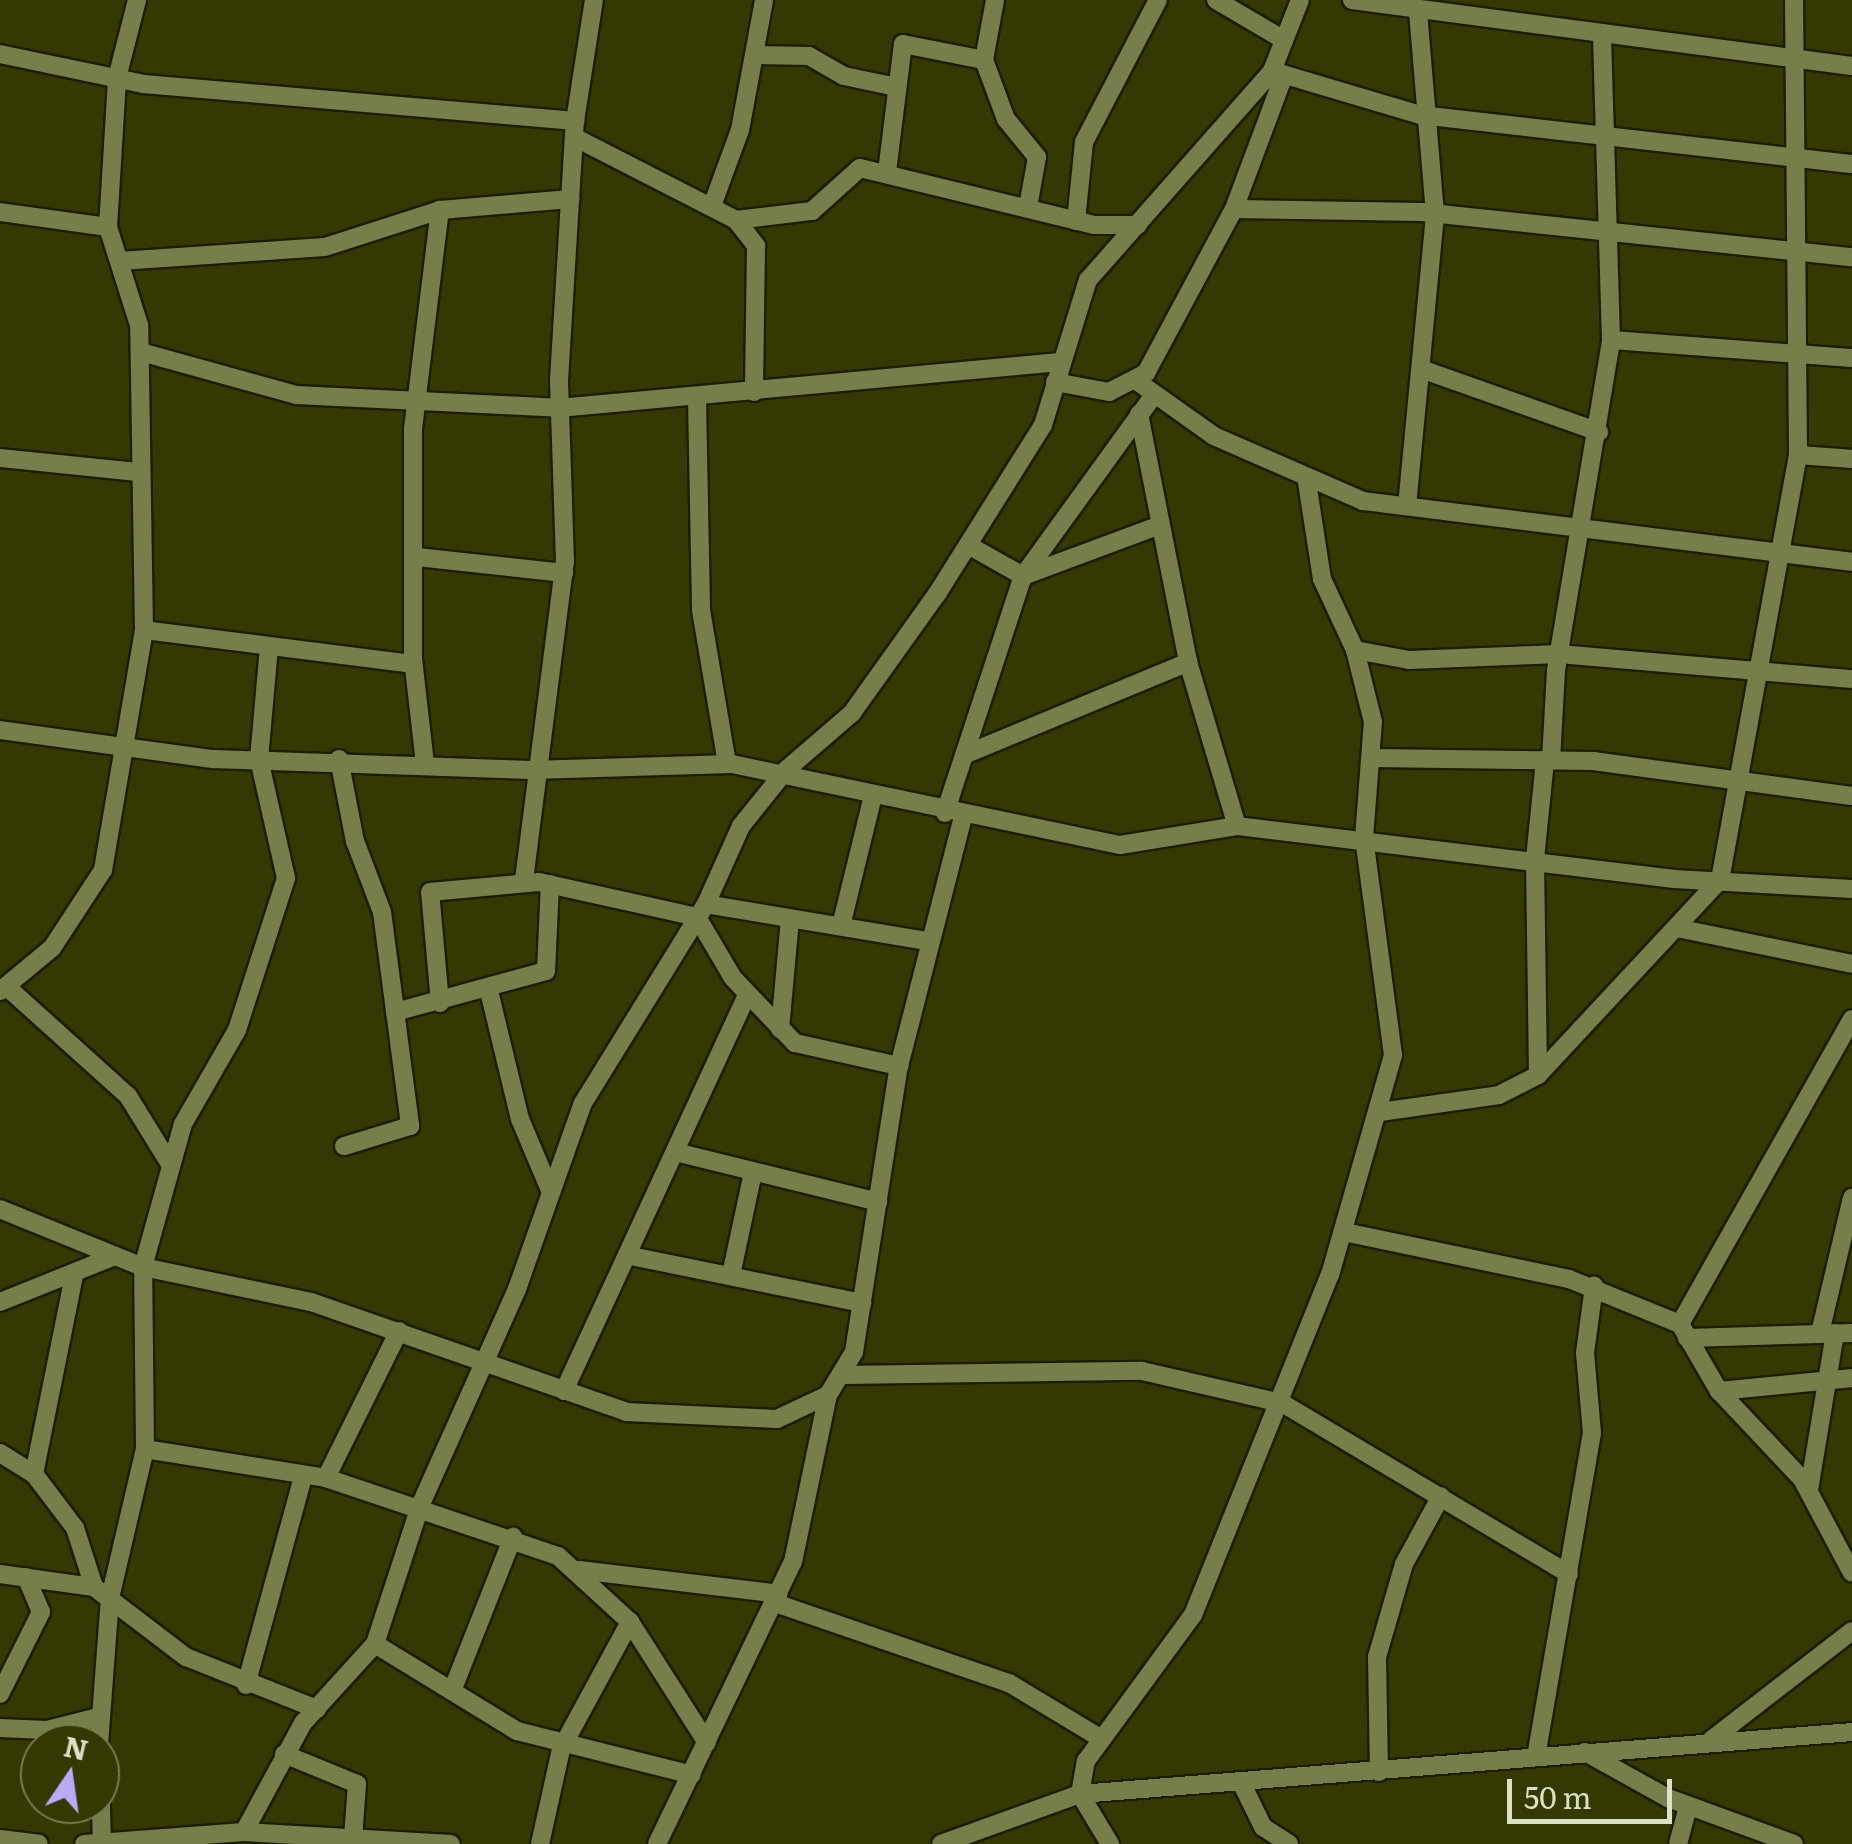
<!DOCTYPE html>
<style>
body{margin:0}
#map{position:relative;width:1852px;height:1844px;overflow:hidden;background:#343802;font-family:Literata,serif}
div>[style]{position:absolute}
.roads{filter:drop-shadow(2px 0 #1c1e04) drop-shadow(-2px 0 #1c1e04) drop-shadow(0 2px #1c1e04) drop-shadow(0 -2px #1c1e04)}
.street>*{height:18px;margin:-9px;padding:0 9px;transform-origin:9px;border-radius:9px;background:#787e4b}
span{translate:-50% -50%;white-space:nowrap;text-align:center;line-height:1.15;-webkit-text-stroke:10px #343802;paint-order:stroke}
.north{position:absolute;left:20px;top:1724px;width:100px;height:100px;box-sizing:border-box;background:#343802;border:2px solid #777c50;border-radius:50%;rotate:13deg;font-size:28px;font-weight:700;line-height:40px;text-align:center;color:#dce1c6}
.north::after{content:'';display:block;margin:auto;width:35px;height:45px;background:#bcaaf6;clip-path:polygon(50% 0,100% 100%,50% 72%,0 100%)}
.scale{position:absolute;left:1507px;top:1779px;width:165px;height:45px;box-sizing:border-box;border:5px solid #dce1c6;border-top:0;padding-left:12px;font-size:30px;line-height:35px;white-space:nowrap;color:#dce1c6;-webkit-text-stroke:8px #343802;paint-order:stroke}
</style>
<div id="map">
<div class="roads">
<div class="street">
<div style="left:995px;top:0;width:61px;rotate:100.4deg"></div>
<div style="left:984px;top:60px;width:63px;rotate:69.6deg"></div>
<div style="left:1006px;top:119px;width:49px;rotate:50.8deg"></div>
<div style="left:1037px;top:157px;width:51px;rotate:100.2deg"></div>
<div style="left:1216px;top:0;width:79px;rotate:30.5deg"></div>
<div style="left:1352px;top:0;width:504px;rotate:7.52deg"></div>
<div style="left:0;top:54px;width:147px;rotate:11.8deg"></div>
<div style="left:144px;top:84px;width:433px;rotate:4.9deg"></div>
<div style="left:755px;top:55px;width:54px;rotate:1.1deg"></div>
<div style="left:809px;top:56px;width:40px;rotate:29.7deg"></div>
<div style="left:844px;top:76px;width:53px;rotate:11.9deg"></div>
<div style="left:1272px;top:71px;width:155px;rotate:16.5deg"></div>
<div style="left:1421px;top:115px;width:434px;rotate:6.5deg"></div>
<div style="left:574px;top:137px;width:182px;rotate:27.1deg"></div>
<div style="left:736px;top:220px;width:33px;rotate:52deg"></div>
<div style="left:756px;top:246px;width:146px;rotate:90.8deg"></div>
<div style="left:887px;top:172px;width:129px;rotate:-82.9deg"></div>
<div style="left:903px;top:44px;width:83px;rotate:11.2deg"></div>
<div style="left:712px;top:206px;width:81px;rotate:-69.8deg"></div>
<div style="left:740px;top:130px;width:132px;rotate:-79.5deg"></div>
<div style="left:1234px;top:209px;width:187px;rotate:0.9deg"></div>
<div style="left:1421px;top:212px;width:433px;rotate:6deg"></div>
<div style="left:0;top:212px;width:109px;rotate:7.9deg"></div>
<div style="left:736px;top:220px;width:77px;rotate:-6.8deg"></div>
<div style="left:812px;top:211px;width:64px;rotate:-41.9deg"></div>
<div style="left:860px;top:168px;width:241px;rotate:13.7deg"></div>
<div style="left:1094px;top:225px;width:44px"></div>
<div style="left:1076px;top:221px;width:79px;rotate:-84.2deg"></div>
<div style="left:1084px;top:142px;width:160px;rotate:-62.5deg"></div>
<div style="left:120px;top:261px;width:205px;rotate:-3.9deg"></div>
<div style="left:325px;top:247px;width:121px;rotate:-17.8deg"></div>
<div style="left:440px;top:210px;width:131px;rotate:-4.8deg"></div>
<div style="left:1611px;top:340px;width:242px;rotate:4.3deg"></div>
<div style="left:141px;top:352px;width:161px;rotate:15.5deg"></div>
<div style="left:296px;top:395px;width:263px;rotate:2.8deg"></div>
<div style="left:559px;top:408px;width:503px;rotate:-5.25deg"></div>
<div style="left:1421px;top:369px;width:189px;rotate:19.5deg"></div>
<div style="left:1055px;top:382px;width:55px;rotate:10.5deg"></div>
<div style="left:1109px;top:392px;width:42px;rotate:-27.2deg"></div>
<div style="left:1146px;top:373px;width:186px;rotate:-61.8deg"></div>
<div style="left:1234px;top:209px;width:143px;rotate:-69.5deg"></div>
<div style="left:1138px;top:382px;width:93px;rotate:35.4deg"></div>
<div style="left:1214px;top:436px;width:163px;rotate:23.6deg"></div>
<div style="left:1363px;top:501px;width:493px;rotate:7.1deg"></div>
<div style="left:697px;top:399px;width:211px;rotate:88.9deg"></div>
<div style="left:701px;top:610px;width:156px;rotate:80.4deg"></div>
<div style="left:1139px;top:414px;width:253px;rotate:78.8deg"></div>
<div style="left:1188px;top:662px;width:171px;rotate:73.4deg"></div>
<div style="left:1798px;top:455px;width:54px;rotate:4.2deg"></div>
<div style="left:0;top:458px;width:139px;rotate:5.8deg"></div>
<div style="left:1407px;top:506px;width:293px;rotate:-84.5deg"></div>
<div style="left:1435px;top:214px;width:205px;rotate:-94.8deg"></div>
<div style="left:968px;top:545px;width:63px;rotate:29.4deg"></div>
<div style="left:1023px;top:576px;width:146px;rotate:-20.4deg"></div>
<div style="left:417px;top:557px;width:148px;rotate:6.2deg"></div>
<div style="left:144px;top:630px;width:271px;rotate:7.2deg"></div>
<div style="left:1355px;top:650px;width:55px;rotate:10.5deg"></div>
<div style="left:1409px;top:660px;width:150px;rotate:-2.3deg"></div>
<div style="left:1559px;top:654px;width:294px;rotate:4.9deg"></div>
<div style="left:0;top:730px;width:215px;rotate:7.8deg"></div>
<div style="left:213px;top:759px;width:318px;rotate:2deg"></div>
<div style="left:531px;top:770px;width:201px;rotate:-1.7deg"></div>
<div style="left:732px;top:764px;width:396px;rotate:11.8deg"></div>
<div style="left:1120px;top:845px;width:119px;rotate:-9.2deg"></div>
<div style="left:1237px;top:826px;width:440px;rotate:6.9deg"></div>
<div style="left:1674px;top:879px;width:178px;rotate:3.2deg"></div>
<div style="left:964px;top:755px;width:243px;rotate:-22.5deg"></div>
<div style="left:1374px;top:758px;width:219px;rotate:0.8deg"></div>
<div style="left:1593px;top:761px;width:261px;rotate:7.7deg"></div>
<div style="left:339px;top:759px;width:84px;rotate:79deg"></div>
<div style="left:355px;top:841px;width:76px;rotate:69.2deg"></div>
<div style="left:382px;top:912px;width:216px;rotate:82.5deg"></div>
<div style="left:410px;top:1126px;width:69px;rotate:163.1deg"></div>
<div style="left:1551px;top:760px;width:90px;rotate:-86.8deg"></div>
<div style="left:1556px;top:670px;width:335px;rotate:-80.5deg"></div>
<div style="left:1611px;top:340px;width:307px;rotate:-91.7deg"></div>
<div style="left:425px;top:764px;width:106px;rotate:-96.5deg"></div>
<div style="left:413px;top:659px;width:230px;rotate:-90deg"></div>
<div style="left:413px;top:429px;width:221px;rotate:-83deg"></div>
<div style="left:945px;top:813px;width:250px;rotate:-71.8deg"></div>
<div style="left:1023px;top:576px;width:223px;rotate:-54.1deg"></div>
<div style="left:524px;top:880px;width:321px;rotate:-82.7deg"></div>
<div style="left:565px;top:562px;width:182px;rotate:-91.9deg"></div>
<div style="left:559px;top:380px;width:259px;rotate:-86.5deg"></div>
<div style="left:575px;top:121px;width:122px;rotate:-81.1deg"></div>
<div style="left:706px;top:904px;width:223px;rotate:9.5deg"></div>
<div style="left:841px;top:926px;width:134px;rotate:-76.2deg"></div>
<div style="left:1677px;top:928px;width:179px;rotate:11.6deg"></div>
<div style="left:7px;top:987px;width:163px;rotate:42deg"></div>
<div style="left:128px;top:1096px;width:80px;rotate:58.3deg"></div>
<div style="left:0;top:991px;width:67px;rotate:-39.6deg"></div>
<div style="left:52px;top:948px;width:93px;rotate:-56.8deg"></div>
<div style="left:103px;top:870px;width:243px;rotate:-80.3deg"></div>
<div style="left:144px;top:630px;width:305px;rotate:-90.9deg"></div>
<div style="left:139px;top:325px;width:103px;rotate:-107.6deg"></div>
<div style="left:108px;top:227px;width:149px;rotate:-86.5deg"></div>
<div style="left:117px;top:78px;width:81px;rotate:-75.6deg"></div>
<div style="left:489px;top:991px;width:132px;rotate:76.4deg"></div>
<div style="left:520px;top:1119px;width:77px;rotate:67.1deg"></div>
<div style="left:440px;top:1003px;width:111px;rotate:-95.1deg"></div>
<div style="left:430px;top:892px;width:109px;rotate:-5.2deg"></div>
<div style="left:539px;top:882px;width:162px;rotate:12.5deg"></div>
<div style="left:697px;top:917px;width:71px;rotate:59.5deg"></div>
<div style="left:733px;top:978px;width:90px;rotate:46.4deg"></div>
<div style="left:795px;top:1043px;width:107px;rotate:12.5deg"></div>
<div style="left:395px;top:1012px;width:156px;rotate:-15.2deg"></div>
<div style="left:546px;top:971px;width:87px;rotate:-87.4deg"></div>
<div style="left:780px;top:1029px;width:110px;rotate:-84.8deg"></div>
<div style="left:1538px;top:1075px;width:216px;rotate:-90.8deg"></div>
<div style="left:1535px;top:859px;width:100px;rotate:-84.2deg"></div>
<div style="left:1380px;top:1112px;width:120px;rotate:-8.1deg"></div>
<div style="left:1499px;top:1095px;width:44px;rotate:-27.1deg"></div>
<div style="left:1538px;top:1075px;width:267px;rotate:-47deg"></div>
<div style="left:1720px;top:880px;width:432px;rotate:-79.6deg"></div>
<div style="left:1798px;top:455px;width:455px;rotate:-90.5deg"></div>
<div style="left:679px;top:1153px;width:205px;rotate:13.8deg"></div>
<div style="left:0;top:1209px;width:154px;rotate:22.1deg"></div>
<div style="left:143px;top:1267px;width:172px;rotate:11.8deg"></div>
<div style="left:311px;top:1302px;width:334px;rotate:19.2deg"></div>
<div style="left:626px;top:1412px;width:151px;rotate:2.7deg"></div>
<div style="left:777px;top:1419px;width:56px;rotate:-25.2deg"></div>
<div style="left:1344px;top:1232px;width:230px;rotate:11.8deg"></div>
<div style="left:1569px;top:1279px;width:120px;rotate:22.1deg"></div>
<div style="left:1680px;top:1324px;width:78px;rotate:59.8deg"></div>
<div style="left:1719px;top:1391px;width:121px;rotate:46.7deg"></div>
<div style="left:1802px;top:1479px;width:106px;rotate:62deg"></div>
<div style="left:631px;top:1256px;width:236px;rotate:11.5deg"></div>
<div style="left:731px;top:1275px;width:105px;rotate:-77.9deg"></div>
<div style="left:0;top:1302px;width:124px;rotate:-21.8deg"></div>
<div style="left:1680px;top:1324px;width:350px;rotate:-60.6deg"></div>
<div style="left:1820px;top:1333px;width:139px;rotate:-76.7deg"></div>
<div style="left:1687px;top:1338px;width:165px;rotate:-1.7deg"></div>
<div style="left:843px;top:1375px;width:299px;rotate:-0.8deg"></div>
<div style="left:1142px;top:1371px;width:144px;rotate:12.9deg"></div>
<div style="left:1282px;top:1403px;width:334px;rotate:30.8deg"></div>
<div style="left:564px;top:1391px;width:436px;rotate:-65.2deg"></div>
<div style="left:1719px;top:1391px;width:134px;rotate:-5.6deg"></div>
<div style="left:145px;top:1449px;width:183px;rotate:9.1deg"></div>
<div style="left:326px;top:1478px;width:245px;rotate:18.6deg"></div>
<div style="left:558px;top:1556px;width:98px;rotate:42.5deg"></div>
<div style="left:630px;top:1622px;width:143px;rotate:57.5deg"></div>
<div style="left:0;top:1453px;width:40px;rotate:32deg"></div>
<div style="left:34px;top:1474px;width:68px;rotate:52.8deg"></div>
<div style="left:75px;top:1528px;width:62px;rotate:72.1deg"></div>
<div style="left:34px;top:1474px;width:203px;rotate:-78.6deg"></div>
<div style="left:326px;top:1478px;width:164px;rotate:-63.6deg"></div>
<div style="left:1809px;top:1490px;width:159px;rotate:-80.6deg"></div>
<div style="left:579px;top:1570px;width:201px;rotate:6.8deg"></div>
<div style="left:0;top:1574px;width:95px;rotate:7.9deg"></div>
<div style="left:94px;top:1587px;width:116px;rotate:37.3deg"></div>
<div style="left:186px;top:1657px;width:141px;rotate:21.7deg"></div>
<div style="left:775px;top:1603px;width:247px;rotate:18.9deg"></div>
<div style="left:1009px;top:1683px;width:103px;rotate:31.1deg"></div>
<div style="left:375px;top:1644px;width:167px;rotate:31.5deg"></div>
<div style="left:517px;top:1731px;width:180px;rotate:14.1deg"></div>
<div style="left:246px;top:1685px;width:217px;rotate:-74.7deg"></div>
<div style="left:452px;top:1691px;width:166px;rotate:-68.4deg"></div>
<div style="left:0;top:1694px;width:92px;rotate:-63.4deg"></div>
<div style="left:41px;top:1612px;width:38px;rotate:-113deg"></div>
<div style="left:0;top:1728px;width:47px;rotate:2.4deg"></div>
<div style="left:47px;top:1730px;width:53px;rotate:-14.3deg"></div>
<div style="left:1711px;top:1740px;width:178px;rotate:-37.7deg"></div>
<div style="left:99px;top:1744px;width:146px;rotate:-85.7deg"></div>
<div style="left:110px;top:1598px;width:153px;rotate:-76.8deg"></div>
<div style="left:145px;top:1449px;width:182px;rotate:-90.6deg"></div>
<div style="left:143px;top:1267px;width:148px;rotate:-74.4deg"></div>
<div style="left:183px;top:1124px;width:108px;rotate:-60.1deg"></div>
<div style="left:237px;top:1030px;width:160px;rotate:-72.1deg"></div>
<div style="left:286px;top:878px;width:122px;rotate:-102.8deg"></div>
<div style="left:259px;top:759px;width:113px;rotate:-84.9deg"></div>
<div style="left:1585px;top:1752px;width:95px;rotate:29deg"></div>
<div style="left:1668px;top:1798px;width:134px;rotate:20.1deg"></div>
<div style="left:284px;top:1754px;width:79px;rotate:22.3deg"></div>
<div style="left:357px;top:1784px;width:55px;rotate:94.2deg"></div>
<div style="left:1536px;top:1757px;width:329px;rotate:-80.2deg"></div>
<div style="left:1592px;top:1433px;width:80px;rotate:-95deg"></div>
<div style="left:1585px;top:1353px;width:68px;rotate:-82.3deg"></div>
<div style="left:100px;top:1770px;width:74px;rotate:88.5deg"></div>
<div style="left:1379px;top:1772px;width:115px;rotate:-91deg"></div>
<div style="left:1377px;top:1657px;width:97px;rotate:-73.8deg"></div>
<div style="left:1404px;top:1564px;width:77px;rotate:-61.4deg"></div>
<div style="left:1242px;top:1784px;width:48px;rotate:64deg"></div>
<div style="left:1263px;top:1827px;width:31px;rotate:33deg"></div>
<div style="left:244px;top:1832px;width:124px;rotate:-61.6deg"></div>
<div style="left:303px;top:1723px;width:107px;rotate:-47.7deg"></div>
<div style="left:375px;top:1644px;width:145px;rotate:-71.9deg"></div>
<div style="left:420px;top:1506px;width:238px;rotate:-65.9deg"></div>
<div style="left:517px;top:1289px;width:197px;rotate:-70.5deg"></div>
<div style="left:583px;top:1103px;width:234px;rotate:-58.3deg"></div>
<div style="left:706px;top:904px;width:85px;rotate:-65.8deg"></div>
<div style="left:741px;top:826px;width:72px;rotate:-51.2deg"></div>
<div style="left:786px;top:770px;width:87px;rotate:-40.8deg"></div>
<div style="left:852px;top:713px;width:146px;rotate:-54.5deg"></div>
<div style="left:937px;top:594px;width:199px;rotate:-57.9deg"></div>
<div style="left:1043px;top:425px;width:152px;rotate:-72.8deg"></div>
<div style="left:1088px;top:280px;width:278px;rotate:-48.6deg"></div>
<div style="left:1272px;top:71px;width:76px;rotate:-68.5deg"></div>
<div style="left:0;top:1839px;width:39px;rotate:7deg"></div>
<div style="left:84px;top:1844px;width:160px;rotate:-4.3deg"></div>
<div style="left:244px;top:1832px;width:207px;rotate:3.3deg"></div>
<div style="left:540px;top:1844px;width:97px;rotate:-77.5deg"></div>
<div style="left:561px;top:1749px;width:145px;rotate:-61.5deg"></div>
<div style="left:657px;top:1844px;width:313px;rotate:-64.3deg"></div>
<div style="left:793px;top:1562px;width:171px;rotate:-78.2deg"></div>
<div style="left:828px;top:1395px;width:50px;rotate:-58.8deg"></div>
<div style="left:854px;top:1352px;width:290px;rotate:-81.1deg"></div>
<div style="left:899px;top:1066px;width:257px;rotate:-75.6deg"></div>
<div style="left:941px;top:1844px;width:148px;rotate:-19.8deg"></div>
<div style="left:1080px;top:1794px;width:774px;rotate:-4.59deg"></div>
<div style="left:1110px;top:1844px;width:58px;rotate:-121deg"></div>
<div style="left:1080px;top:1794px;width:34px;rotate:-80deg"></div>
<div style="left:1086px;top:1761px;width:181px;rotate:-53.8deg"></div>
<div style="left:1193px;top:1615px;width:367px;rotate:-68.1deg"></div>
<div style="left:1330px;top:1275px;width:229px;rotate:-74deg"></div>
<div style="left:1393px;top:1055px;width:219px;rotate:-97.6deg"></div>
<div style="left:1364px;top:838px;width:116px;rotate:-85.6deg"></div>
<div style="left:1373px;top:722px;width:74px;rotate:-104deg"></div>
<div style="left:1355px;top:650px;width:78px;rotate:-114.9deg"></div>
<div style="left:1322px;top:579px;width:98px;rotate:-98.8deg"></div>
<div style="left:1678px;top:1844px;width:38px;rotate:-75deg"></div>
</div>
</div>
<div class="north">N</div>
<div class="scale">50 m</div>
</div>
